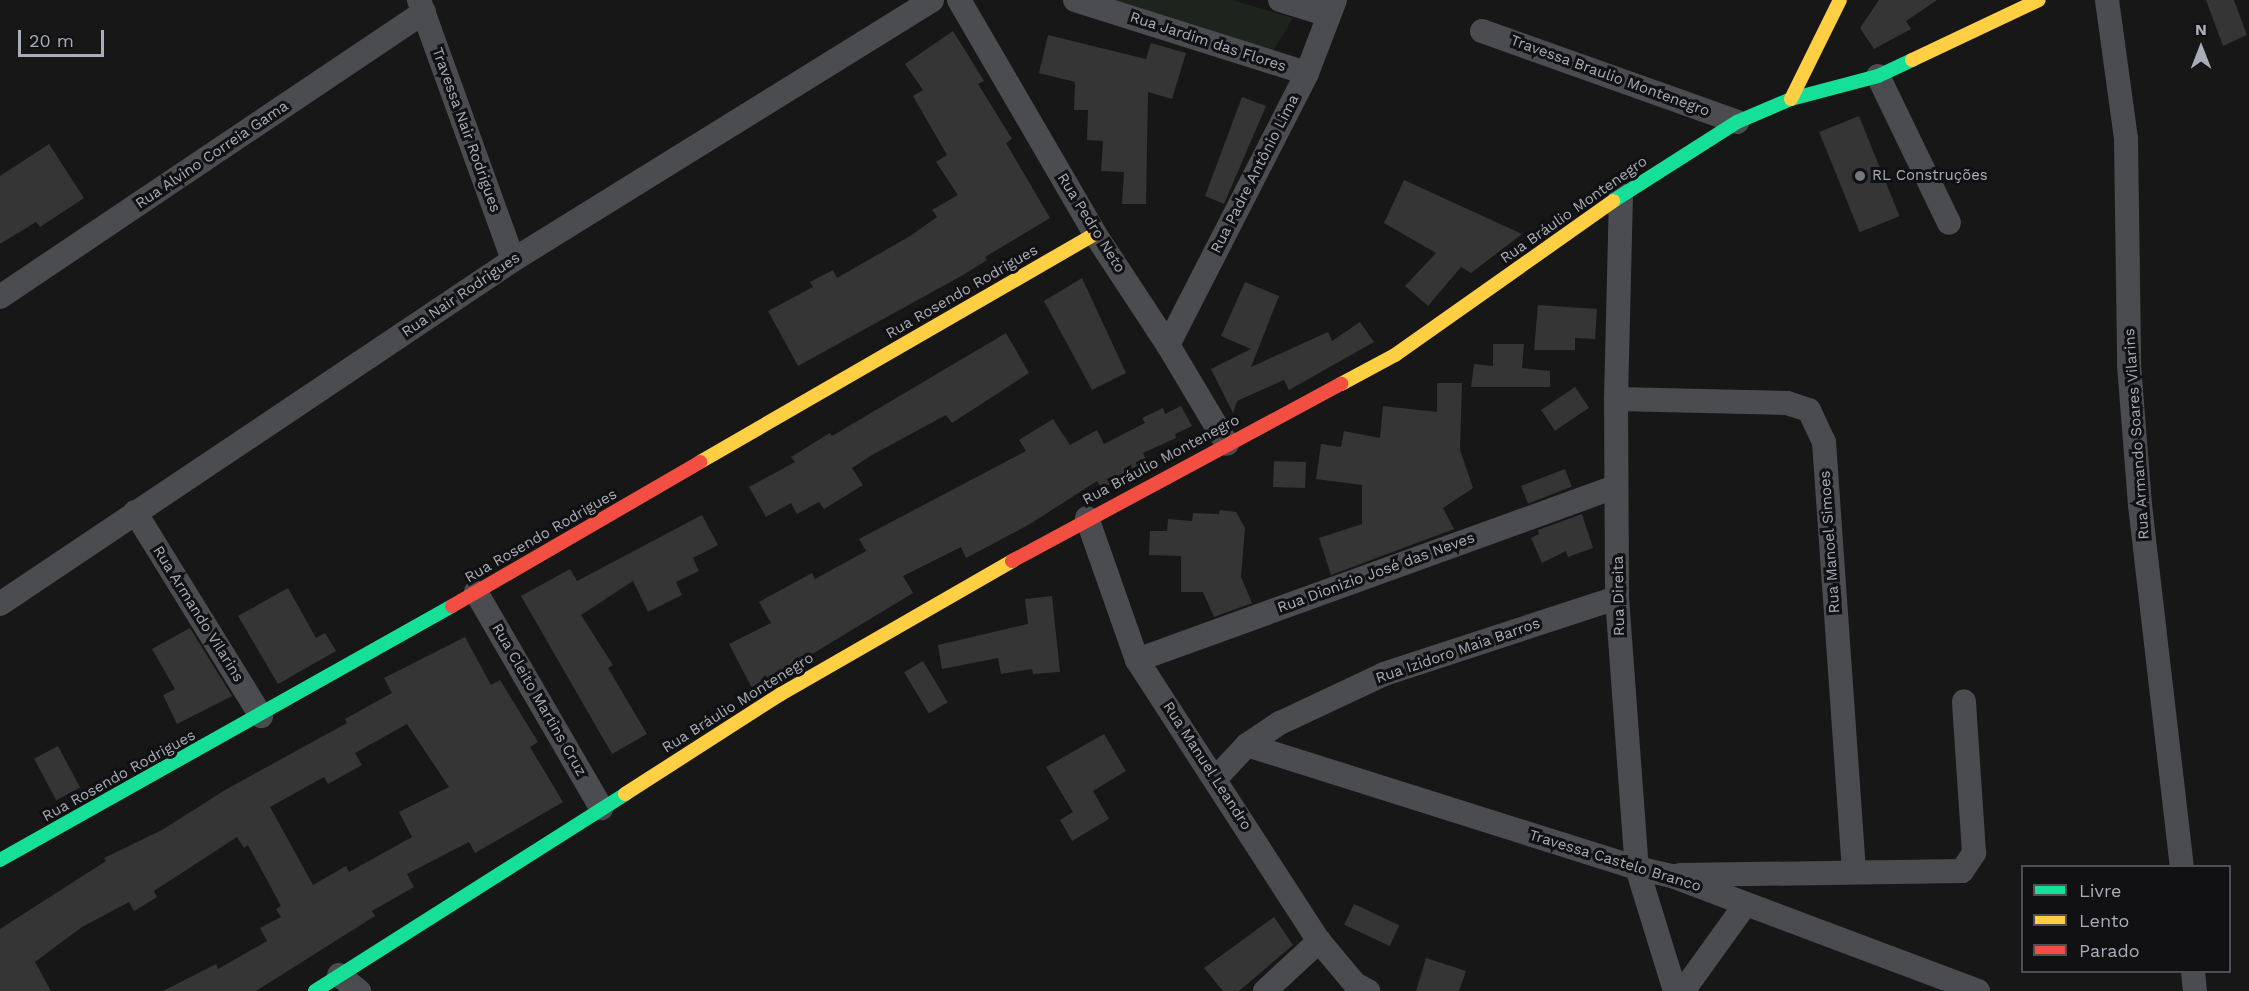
<!DOCTYPE html>
<meta charset="utf-8">
<style>
body{margin:0}
#map{position:relative;width:2249px;height:991px;overflow:hidden;background:#171717;font-family:"Work Sans",sans-serif}
div>[style]{position:absolute}
.green>*{inset:0;background:#1d241e}
.building>*{inset:0;background:#353536;transform-origin:0 0}
.street>*{height:24px;margin:-12px;padding:0 12px;transform-origin:12px;border-radius:12px;background:#4b4c50}
.fast>*{height:14px;margin:-7px;padding:0 7px;transform-origin:7px;border-radius:7px;background:#16e098}
.slow>*{height:14px;margin:-7px;padding:0 7px;transform-origin:7px;border-radius:7px;background:#ffcf43}
.jam>*{height:14px;margin:-7px;padding:0 7px;transform-origin:7px;border-radius:7px;background:#f24e42}
.dots>*{width:16px;height:16px;translate:-50% -50%;box-sizing:border-box;border:3px solid #111113;border-radius:50%}
span{translate:-50% -50%;white-space:nowrap;text-align:center;line-height:1.15;-webkit-text-stroke:6px #111113;paint-order:stroke}
.street-label{font-size:15px;color:#a8adb8}
.poi-label{font-size:15px;color:#a8adb8}
.left{translate:0 -50%;text-align:left}
.legend{position:absolute;left:2021px;top:865px;width:210px;height:108px;box-sizing:border-box;background:#111113;border:2px solid #4d4f55;margin:0;padding:8px 10px;list-style:none;font-size:18px;color:#a8adb8}
.legend li{display:flex;align-items:center;gap:12px;height:30px}
.legend b{width:30px;border:2px solid #4d4f55}
.north{position:absolute;left:2171px;top:18px;width:60px;height:60px;-webkit-text-stroke:4px #111113;paint-order:stroke;rotate:0deg;font-size:16px;font-weight:700;line-height:24px;text-align:center;color:#a8adb8}
.north::after{content:'';display:block;margin:auto;width:21px;height:27px;background:#a8adb8;clip-path:polygon(50% 0,100% 100%,50% 72%,0 100%)}
.scale{position:absolute;left:18px;top:30px;width:86px;height:27px;box-sizing:border-box;border:3px solid #a8adb8;border-top:0;padding-left:8px;font-size:18px;line-height:21px;white-space:nowrap;color:#a8adb8;-webkit-text-stroke:4px #111113;paint-order:stroke}
</style>
<div id="map">
<div class="green">
<div style="clip-path:polygon(1107px 0,1232px 0,1293px 18px,1273px 51px)"></div>
</div>
<div class="building">
<div style="clip-path:polygon(1879px 0,1937px 0,1906px 21px,1911px 29px,1874px 49px,1860px 28px)"></div>
<div style="clip-path:polygon(2206px 0,2234px 0,2247px 35px,2223px 46px)"></div>
<div style="clip-path:polygon(953px 31px,984px 81px,978px 84px,1012px 139px,1006px 143px,1050px 218px,985px 257px,987px 260px,963px 275px,798px 366px,768px 311px,813px 287px,810px 282px,833px 270px,837px 278px,910px 236px,937px 217px,932px 210px,958px 195px,936px 162px,947px 155px,913px 96px,923px 90px,905px 64px)"></div>
<div style="clip-path:polygon(1048px 35px,1146px 59px,1151px 43px,1186px 53px,1172px 99px,1148px 92px,1146px 204px,1122px 204px,1124px 172px,1101px 171px,1103px 141px,1087px 140px,1088px 110px,1074px 110px,1075px 82px,1039px 73px)"></div>
<div style="clip-path:polygon(1242px 97px,1266px 106px,1224px 204px,1205px 196px)"></div>
<div style="left:1859px;top:116px;width:108px;height:43px;rotate:68deg"></div>
<div style="clip-path:polygon(49px 144px,84px 198px,40px 227px,36px 222px,0 244px,0 176px)"></div>
<div style="clip-path:polygon(1404px 180px,1522px 234px,1471px 273px,1461px 267px,1428px 306px,1405px 286px,1436px 253px,1384px 223px)"></div>
<div style="clip-path:polygon(1082px 278px,1126px 373px,1092px 390px,1044px 301px)"></div>
<div style="clip-path:polygon(1245px 282px,1279px 296px,1251px 367px,1328px 332px,1332px 341px,1360px 322px,1374px 342px,1289px 390px,1284px 380px,1237px 401px,1233px 413px,1211px 369px,1251px 349px,1221px 336px)"></div>
<div style="clip-path:polygon(1538px 305px,1597px 309px,1595px 339px,1575px 338px,1575px 350px,1534px 350px)"></div>
<div style="clip-path:polygon(1006px 333px,1029px 373px,952px 423px,946px 415px,872px 455px,852px 468px,863px 485px,824px 509px,819px 502px,797px 514px,791px 503px,766px 517px,749px 487px,795px 462px,791px 457px,830px 433px,832px 436px)"></div>
<div style="clip-path:polygon(1493px 344px,1524px 344px,1522px 368px,1550px 371px,1550px 387px,1471px 387px,1474px 364px,1493px 366px)"></div>
<div style="clip-path:polygon(1437px 383px,1462px 383px,1460px 450px,1473px 488px,1443px 508px,1454px 529px,1331px 575px,1319px 538px,1362px 524px,1362px 485px,1316px 479px,1321px 444px,1341px 447px,1344px 431px,1380px 438px,1383px 406px,1437px 412px)"></div>
<div style="left:1575px;top:387px;width:25px;height:41px;rotate:56deg"></div>
<div style="clip-path:polygon(1181px 406px,1192px 426px,1175px 434px,1176px 438px,1143px 453px,1147px 462px,1102px 489px,1097px 481px,1030px 524px,966px 558px,961px 547px,903px 576px,913px 593px,753px 690px,729px 644px,771px 623px,759px 602px,812px 573px,815px 579px,866px 551px,859px 539px,1026px 451px,1019px 440px,1053px 419px,1070px 445px,1097px 430px,1104px 444px,1145px 423px,1142px 418px,1163px 408px,1165px 414px)"></div>
<div style="left:1274px;top:461px;width:32px;height:26px;rotate:2deg"></div>
<div style="left:1565px;top:469px;width:19px;height:47px;rotate:69deg"></div>
<div style="clip-path:polygon(1220px 510px,1236px 512px,1245px 528px,1241px 577px,1252px 603px,1214px 617px,1203px 592px,1181px 592px,1181px 556px,1149px 555px,1150px 531px,1167px 531px,1168px 519px,1192px 521px,1193px 513px,1219px 514px)"></div>
<div style="clip-path:polygon(1582px 514px,1593px 548px,1568px 557px,1566px 551px,1542px 563px,1531px 538px,1539px 534px,1538px 530px)"></div>
<div style="clip-path:polygon(702px 515px,718px 545px,693px 558px,699px 571px,676px 582px,682px 595px,648px 612px,633px 581px,581px 615px,613px 665px,608px 668px,647px 734px,612px 754px,521px 596px,570px 569px,577px 581px)"></div>
<div style="clip-path:polygon(288px 588px,316px 638px,325px 633px,336px 651px,278px 684px,238px 616px)"></div>
<div style="clip-path:polygon(1052px 596px,1060px 672px,1033px 674px,1032px 669px,1001px 674px,998px 658px,942px 669px,938px 645px,1028px 624px,1025px 599px)"></div>
<div style="clip-path:polygon(190px 628px,232px 696px,177px 724px,163px 695px,175px 689px,152px 649px)"></div>
<div style="clip-path:polygon(evenodd,465px 637px,491px 685px,500px 680px,538px 742px,530px 747px,563px 802px,475px 853px,469px 842px,407px 874px,414px 887px,372px 911px,375px 916px,256px 991px,163px 991px,216px 964px,218px 969px,267px 941px,260px 928px,281px 917px,276px 909px,281px 906px,248px 845px,244px 848px,237px 837px,154px 891px,157px 897px,134px 911px,129px 902px,82px 927px,35px 962px,51px 991px,0 991px,0 929px,106px 861px,104px 858px,162px 830px,225px 790px,347px 723px,345px 719px,392px 693px,384px 678px,465px 637px,407px 724px,449px 787px,399px 812px,412px 837px,349px 872px,346px 866px,313px 885px,270px 807px,324px 777px,328px 784px,362px 765px,355px 753px,407px 724px)"></div>
<div style="left:923px;top:661px;width:48px;height:22px;rotate:59deg"></div>
<div style="clip-path:polygon(1104px 734px,1126px 771px,1093px 791px,1109px 819px,1072px 841px,1060px 820px,1073px 812px,1046px 767px)"></div>
<div style="left:58px;top:746px;width:47px;height:27px;rotate:62deg"></div>
<div style="left:1354px;top:904px;width:50px;height:23px;rotate:25deg"></div>
<div style="clip-path:polygon(1274px 917px,1293px 945px,1239px 991px,1223px 991px,1204px 968px)"></div>
<div style="clip-path:polygon(1426px 958px,1466px 971px,1459px 991px,1416px 991px)"></div>
</div>
<div class="street">
<div style="left:419px;top:0;width:276px;rotate:70.1deg"></div>
<div style="left:959px;top:0;width:271px;rotate:59.8deg"></div>
<div style="left:1095px;top:234px;width:133px;rotate:56.7deg"></div>
<div style="left:1168px;top:345px;width:115px;rotate:59.2deg"></div>
<div style="left:1075px;top:0;width:243px;rotate:17.5deg"></div>
<div style="left:1280px;top:0;width:51px;rotate:17deg"></div>
<div style="left:2107px;top:0;width:139px;rotate:82.2deg"></div>
<div style="left:2126px;top:138px;width:227px;rotate:89.2deg"></div>
<div style="left:2129px;top:365px;width:140px;rotate:85.5deg"></div>
<div style="left:2140px;top:505px;width:363px;rotate:83.4deg"></div>
<div style="left:1482px;top:31px;width:271px;rotate:19.6deg"></div>
<div style="left:1878px;top:76px;width:163px;rotate:64.2deg"></div>
<div style="left:1621px;top:195px;width:204px;rotate:91.4deg"></div>
<div style="left:1616px;top:399px;width:199px;rotate:89.7deg"></div>
<div style="left:1617px;top:598px;width:271px;rotate:85.8deg"></div>
<div style="left:1637px;top:868px;width:129px;rotate:72.8deg"></div>
<div style="left:0;top:297px;width:511px;rotate:-33.91deg"></div>
<div style="left:1168px;top:345px;width:305px;rotate:-62.9deg"></div>
<div style="left:1307px;top:73px;width:78px;rotate:-69deg"></div>
<div style="left:1616px;top:399px;width:171px;rotate:1.3deg"></div>
<div style="left:1787px;top:403px;width:23px;rotate:18deg"></div>
<div style="left:1809px;top:410px;width:35px;rotate:65deg"></div>
<div style="left:1824px;top:442px;width:430px;rotate:86deg"></div>
<div style="left:135px;top:512px;width:240px;rotate:58.3deg"></div>
<div style="left:1087px;top:518px;width:151px;rotate:70.6deg"></div>
<div style="left:1137px;top:660px;width:335px;rotate:57.1deg"></div>
<div style="left:1319px;top:941px;width:56px;rotate:50.1deg"></div>
<div style="left:1355px;top:984px;width:15px;rotate:28deg"></div>
<div style="left:476px;top:592px;width:250px;rotate:59.9deg"></div>
<div style="left:0;top:604px;width:618px;rotate:-33.84deg"></div>
<div style="left:513px;top:260px;width:493px;rotate:-31.8deg"></div>
<div style="left:1137px;top:660px;width:508px;rotate:-19.9deg"></div>
<div style="left:1247px;top:745px;width:409px;rotate:17.5deg"></div>
<div style="left:1637px;top:868px;width:36px;rotate:13deg"></div>
<div style="left:1672px;top:876px;width:327px;rotate:20.6deg"></div>
<div style="left:1216px;top:778px;width:45px;rotate:-46.8deg"></div>
<div style="left:1247px;top:745px;width:40px;rotate:-34deg"></div>
<div style="left:1280px;top:723px;width:115px;rotate:-25.2deg"></div>
<div style="left:1384px;top:674px;width:245px;rotate:-18.1deg"></div>
<div style="left:1680px;top:875px;width:282px;rotate:-0.8deg"></div>
<div style="left:1962px;top:871px;width:22px;rotate:-56deg"></div>
<div style="left:1974px;top:853px;width:152px;rotate:-93.8deg"></div>
<div style="left:2193px;top:972px;width:19px;rotate:84deg"></div>
<div style="left:339px;top:975px;width:26px;rotate:39deg"></div>
<div style="left:1265px;top:991px;width:74px;rotate:-42.8deg"></div>
<div style="left:1683px;top:991px;width:106px;rotate:-54.2deg"></div>
</div>
<div class="fast">
<div style="left:1613px;top:201px;width:147px;rotate:-32.5deg"></div>
<div style="left:1737px;top:122px;width:59px;rotate:-23.1deg"></div>
<div style="left:1791px;top:99px;width:90px;rotate:-14.8deg"></div>
<div style="left:1878px;top:76px;width:38px;rotate:-25deg"></div>
<div style="left:0;top:860px;width:518px;rotate:-29.33deg"></div>
<div style="left:315px;top:991px;width:367px;rotate:-32.4deg"></div>
</div>
<div class="slow">
<div style="left:1912px;top:60px;width:140px;rotate:-25.3deg"></div>
<div style="left:1791px;top:99px;width:110px;rotate:-63.7deg"></div>
<div style="left:1341px;top:384px;width:61px;rotate:-28.2deg"></div>
<div style="left:1395px;top:355px;width:267px;rotate:-35.2deg"></div>
<div style="left:700px;top:462px;width:456px;rotate:-30deg"></div>
<div style="left:625px;top:794px;width:185px;rotate:-32.7deg"></div>
<div style="left:781px;top:694px;width:267px;rotate:-29.9deg"></div>
</div>
<div class="jam">
<div style="left:1012px;top:561px;width:374px;rotate:-28.3deg"></div>
<div style="left:452px;top:606px;width:287px;rotate:-30.1deg"></div>
</div>
<div class="dots">
<div style="left:1860px;top:176px;background:#757880"></div>
</div>
<div class="street-label">
<span style="left:1208px;top:42px;rotate:18deg">Rua Jardim das Flores</span>
<span style="left:1610px;top:76px;rotate:20deg">Travessa Braulio Montenegro</span>
<span style="left:466px;top:130px;rotate:70deg">Travessa Nair Rodrigues</span>
<span style="left:212px;top:155px;rotate:-34deg">Rua Alvino Correia Gama</span>
<span style="left:1255px;top:174px;rotate:-63deg">Rua Padre Antônio Lima</span>
<span style="left:1574px;top:210px;rotate:-35deg">Rua Bráulio Montenegro</span>
<span style="left:1091px;top:223px;rotate:58deg">Rua Pedro Neto</span>
<span style="left:962px;top:292px;rotate:-30deg">Rua Rosendo Rodrigues</span>
<span style="left:461px;top:295px;rotate:-34deg">Rua Nair Rodrigues</span>
<span style="left:2137px;top:434px;rotate:-94deg">Rua Armando Soares Vilarins</span>
<span style="left:1161px;top:460px;rotate:-28deg">Rua Bráulio Montenegro</span>
<span style="left:541px;top:536px;rotate:-30deg">Rua Rosendo Rodrigues</span>
<span style="left:1830px;top:542px;rotate:-94deg">Rua Manoel Simoes</span>
<span style="left:1376px;top:573px;rotate:-20deg">Rua Dionizio José das Neves</span>
<span style="left:1619px;top:596px;rotate:-91deg">Rua Direita</span>
<span style="left:198px;top:614px;rotate:58deg">Rua Armando Vilarins</span>
<span style="left:1458px;top:651px;rotate:-19deg">Rua Izidoro Maia Barros</span>
<span style="left:539px;top:700px;rotate:60deg">Rua Cleito Martins Cruz</span>
<span style="left:738px;top:703px;rotate:-32deg">Rua Bráulio Montenegro</span>
<span style="left:1207px;top:766px;rotate:57deg">Rua Manuel Leandro</span>
<span style="left:119px;top:776px;rotate:-29deg">Rua Rosendo Rodrigues</span>
<span style="left:1615px;top:861px;rotate:17deg">Travessa Castelo Branco</span>
</div>
<div class="poi-label">
<span class="left" style="left:1872px;top:176px">RL Construções</span>
</div>
<ul class="legend">
<li><b style="height:8px;background:#16e098"></b>Livre</li>
<li><b style="height:8px;background:#ffcf43"></b>Lento</li>
<li><b style="height:8px;background:#f24e42"></b>Parado</li>
</ul>
<div class="north">N</div>
<div class="scale">20 m</div>
</div>
